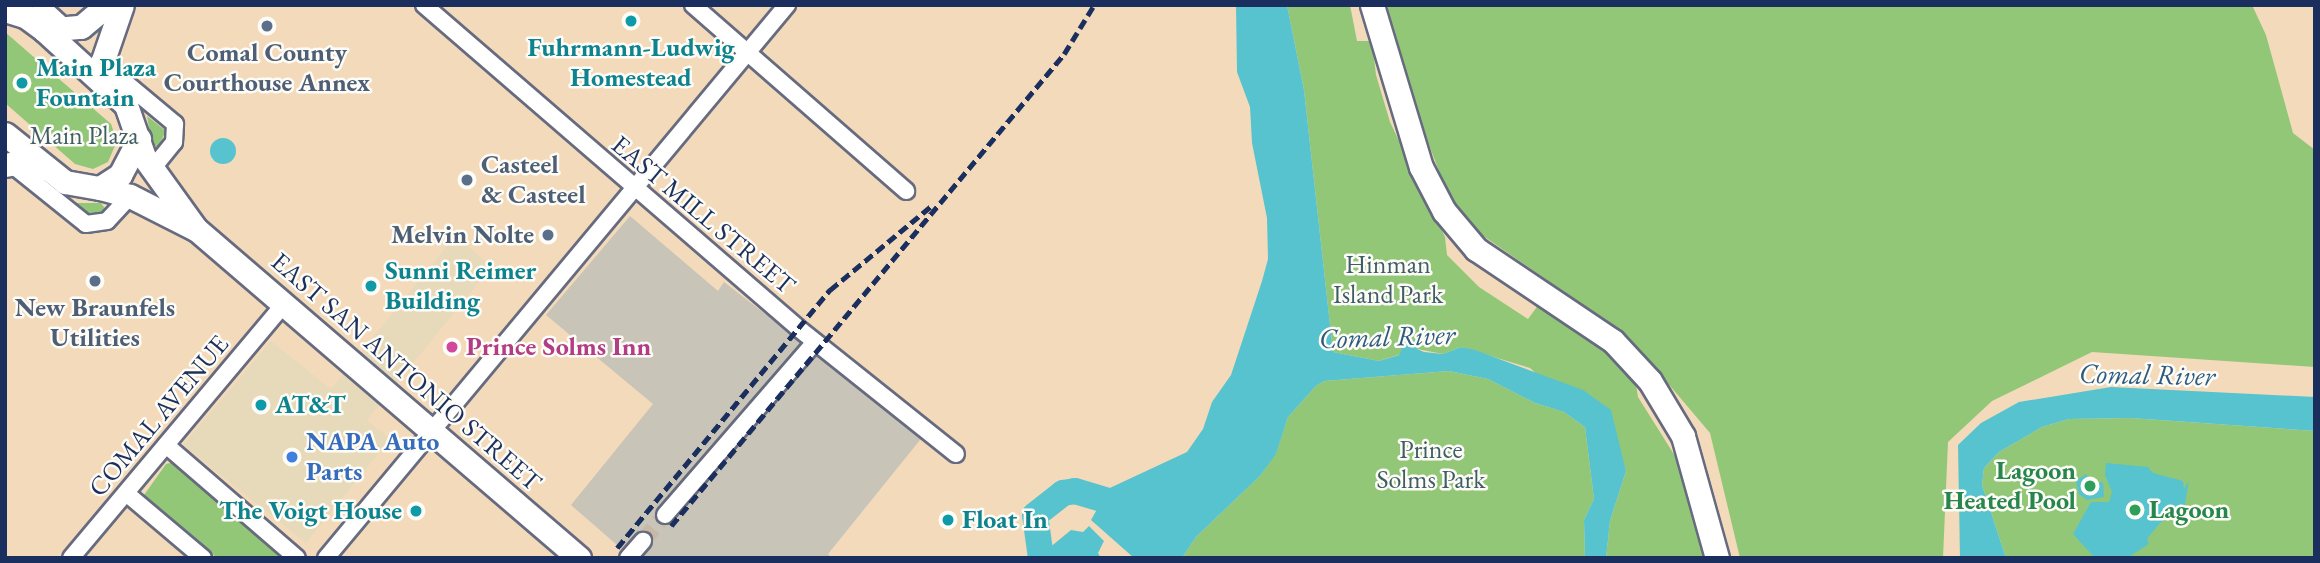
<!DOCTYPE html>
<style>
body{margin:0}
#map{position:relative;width:2320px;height:563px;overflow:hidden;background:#f3dabb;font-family:"EB Garamond",serif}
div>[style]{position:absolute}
.built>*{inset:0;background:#e6daba}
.industrial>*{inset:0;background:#c8c4b8}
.green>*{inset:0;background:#93c778}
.water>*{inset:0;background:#56c3ce}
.round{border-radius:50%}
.river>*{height:26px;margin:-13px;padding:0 13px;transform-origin:13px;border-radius:13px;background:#56c3ce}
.street-tunnel>*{height:16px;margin-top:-8px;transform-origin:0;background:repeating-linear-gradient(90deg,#c8b8a8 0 16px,transparent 0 24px)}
.roads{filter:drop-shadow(2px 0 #676b7f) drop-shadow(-2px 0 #676b7f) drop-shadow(0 2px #676b7f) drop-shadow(0 -2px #676b7f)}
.street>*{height:16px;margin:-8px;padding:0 8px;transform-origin:8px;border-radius:8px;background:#fff}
.secondary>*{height:23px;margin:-11.5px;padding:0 11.5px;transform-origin:11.5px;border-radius:11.5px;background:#fff}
.rail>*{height:4.5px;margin-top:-2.25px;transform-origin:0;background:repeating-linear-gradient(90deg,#1b2f5e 0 10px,transparent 0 15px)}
.dots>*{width:19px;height:19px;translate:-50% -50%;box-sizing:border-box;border:4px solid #fdfcf7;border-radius:50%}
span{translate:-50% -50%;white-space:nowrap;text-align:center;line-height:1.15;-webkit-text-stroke:5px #fdfcf7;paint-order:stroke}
.culture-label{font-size:26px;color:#0d838f;font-weight:700}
.left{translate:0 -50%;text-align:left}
.right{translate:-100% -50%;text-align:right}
.service-label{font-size:26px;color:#4e5e75;font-weight:700}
.park-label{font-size:26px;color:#3f5d66}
.street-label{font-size:26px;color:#1b2f5e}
.hotel-label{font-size:26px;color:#b23c85;font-weight:700}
.shop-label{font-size:26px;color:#366cbe;font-weight:700}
.leisure-label{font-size:26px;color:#27864d;font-weight:700}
.water-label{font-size:28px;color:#2d5b80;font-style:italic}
.frame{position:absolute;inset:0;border:7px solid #1b2f5e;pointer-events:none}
</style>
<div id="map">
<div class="built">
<div style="clip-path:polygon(456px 235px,491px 267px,367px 420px,390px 439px,306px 543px,183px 445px,271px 341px,331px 389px)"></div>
</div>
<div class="industrial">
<div style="clip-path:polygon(630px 216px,718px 291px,724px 282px,920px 434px,920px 440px,828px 554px,832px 558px,632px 558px,571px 505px,653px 404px,546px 315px)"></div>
</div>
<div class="green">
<div style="clip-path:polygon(1287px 5px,1350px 5px,1357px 41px,1372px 41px,1376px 75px,1390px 122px,1445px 237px,1447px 255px,1479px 287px,1528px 319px,1539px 304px,1604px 348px,1635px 378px,1638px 397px,1675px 456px,1707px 558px,1606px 558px,1610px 521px,1626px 471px,1620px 450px,1530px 368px,1461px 347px,1443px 354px,1417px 349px,1379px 361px,1333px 352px,1304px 90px)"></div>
<div style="clip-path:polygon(1387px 5px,2252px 5px,2266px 35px,2293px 133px,2315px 150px,2315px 367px,2092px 352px,1992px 401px,1948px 442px,1943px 558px,1740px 558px,1710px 433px,1649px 361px,1596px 314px,1482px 235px,1448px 194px,1408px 91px)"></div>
<div style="clip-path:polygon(5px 32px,111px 124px,117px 141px,108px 162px,93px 169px,75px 164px,5px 103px)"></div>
<div style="clip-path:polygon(147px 116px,166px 131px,158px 147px,152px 145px)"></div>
<div style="clip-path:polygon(76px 203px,101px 203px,106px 210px,93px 217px)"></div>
<div style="clip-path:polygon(1449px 371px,1488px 379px,1535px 403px,1564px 412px,1585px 427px,1594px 499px,1584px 520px,1585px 558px,1182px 558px,1196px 537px,1260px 476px,1276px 453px,1288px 417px,1316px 386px,1324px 381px)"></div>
<div style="clip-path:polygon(2131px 418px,2315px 431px,2315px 558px,2006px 558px,1982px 485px,1984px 468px,1999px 452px,2042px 427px,2069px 419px)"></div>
<div style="clip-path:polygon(174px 462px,286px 558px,217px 558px,144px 495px,166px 464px)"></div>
</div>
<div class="water">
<div style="clip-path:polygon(1236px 5px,1287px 5px,1304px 90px,1333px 352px,1379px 361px,1399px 355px,1406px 341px,1415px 340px,1417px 349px,1424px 352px,1443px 354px,1461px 347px,1475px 350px,1583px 390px,1611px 410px,1626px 471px,1610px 521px,1606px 558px,1585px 558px,1584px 520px,1594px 499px,1585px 427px,1564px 412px,1535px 403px,1488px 379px,1449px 371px,1324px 381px,1316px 386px,1288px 417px,1276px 454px,1260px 476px,1196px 537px,1182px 558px,1134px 558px,1091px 520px,1100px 504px,1099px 493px,1187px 452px,1203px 429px,1212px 402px,1231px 375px,1262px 281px,1268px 259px,1267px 218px,1252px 143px,1250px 107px,1237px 72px)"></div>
<div class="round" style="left:210px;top:138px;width:26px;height:26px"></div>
<div style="clip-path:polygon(2111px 387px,2315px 397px,2315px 431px,2131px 418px,2069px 419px,2042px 427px,1999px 452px,1984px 468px,1982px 485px,2006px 558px,1960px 558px,1958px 445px,1981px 423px,2019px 402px)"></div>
<div style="clip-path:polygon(2106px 463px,2148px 467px,2153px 473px,2183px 481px,2184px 489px,2189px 481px,2184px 509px,2160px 523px,2147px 539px,2149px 544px,2127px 558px,2095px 558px,2073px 534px,2091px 502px,2109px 502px,2112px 492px,2105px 475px)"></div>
<div style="clip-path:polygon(2086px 474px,2091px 484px,2103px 482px,2104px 497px,2087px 500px,2079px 494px,2076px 481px)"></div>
<div style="clip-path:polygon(1089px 526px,1104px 541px,1098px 553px,1101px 558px,1037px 558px,1071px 530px,1083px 532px)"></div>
</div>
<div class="river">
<div style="left:1041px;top:558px;width:43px;rotate:-97.9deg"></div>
<div style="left:1035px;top:515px;width:36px;rotate:-38deg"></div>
<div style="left:1063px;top:493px;width:12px;rotate:-9deg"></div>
<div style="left:1075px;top:491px;width:59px;rotate:16.6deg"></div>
</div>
<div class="street-tunnel">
<div style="left:643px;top:541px;width:34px;rotate:-50deg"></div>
</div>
<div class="roads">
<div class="street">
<div style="left:40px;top:5px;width:39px;rotate:42deg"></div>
<div style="left:424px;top:5px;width:494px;rotate:40.8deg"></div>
<div style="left:798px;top:328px;width:202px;rotate:38.6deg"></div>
<div style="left:693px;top:5px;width:283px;rotate:41.1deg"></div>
<div style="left:103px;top:64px;width:94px;rotate:39.8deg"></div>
<div style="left:175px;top:124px;width:18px;rotate:93deg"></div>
<div style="left:174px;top:142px;width:35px;rotate:129deg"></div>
<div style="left:10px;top:163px;width:97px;rotate:38.8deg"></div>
<div style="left:86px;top:224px;width:21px;rotate:-8deg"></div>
<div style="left:107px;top:221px;width:34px;rotate:-47deg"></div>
<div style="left:166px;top:445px;width:173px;rotate:40.8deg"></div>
<div style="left:126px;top:493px;width:101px;rotate:40.2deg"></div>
<div style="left:665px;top:515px;width:229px;rotate:-49.1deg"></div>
<div style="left:71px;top:558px;width:330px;rotate:-50deg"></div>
<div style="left:326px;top:558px;width:720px;rotate:-50.18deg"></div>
<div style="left:628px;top:558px;width:23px;rotate:-49deg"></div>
</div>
<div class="secondary">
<div style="left:1372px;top:5px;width:169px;rotate:73.2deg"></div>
<div style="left:1421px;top:167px;width:50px;rotate:62.4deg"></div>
<div style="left:1444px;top:211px;width:50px;rotate:49.9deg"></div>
<div style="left:1476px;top:249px;width:165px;rotate:33.9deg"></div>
<div style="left:1613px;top:341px;width:54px;rotate:47.2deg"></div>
<div style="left:1650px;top:381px;width:64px;rotate:59deg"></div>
<div style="left:1683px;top:436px;width:127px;rotate:74.4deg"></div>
<div style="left:5px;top:10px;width:21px;rotate:17deg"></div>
<div style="left:25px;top:16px;width:24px;rotate:36deg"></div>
<div style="left:44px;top:30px;width:111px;rotate:42.4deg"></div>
<div style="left:126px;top:105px;width:55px;rotate:70.9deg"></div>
<div style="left:144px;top:157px;width:89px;rotate:54.2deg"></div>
<div style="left:196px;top:229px;width:505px;rotate:40.66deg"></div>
<div style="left:44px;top:30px;width:37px;rotate:-5deg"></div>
<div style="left:81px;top:27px;width:34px;rotate:-40deg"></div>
<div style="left:111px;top:87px;width:26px;rotate:-111deg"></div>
<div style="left:102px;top:63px;width:61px;rotate:-71deg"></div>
<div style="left:5px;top:134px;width:77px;rotate:38.7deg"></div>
<div style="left:65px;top:182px;width:36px;rotate:10deg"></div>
<div style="left:100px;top:188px;width:24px;rotate:-33deg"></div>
<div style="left:120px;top:175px;width:41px;rotate:-62.2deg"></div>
<div style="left:5px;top:165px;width:16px;rotate:-11deg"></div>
<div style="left:21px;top:162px;width:22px;rotate:18deg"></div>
<div style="left:100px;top:188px;width:31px;rotate:15deg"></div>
<div style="left:130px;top:196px;width:71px;rotate:26.9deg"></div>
</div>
</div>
<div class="rail">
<div style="left:671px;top:526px;width:614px;rotate:-50.22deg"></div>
<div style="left:1064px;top:54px;width:57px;rotate:-58.5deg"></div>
<div style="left:617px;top:548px;width:335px;rotate:-50.5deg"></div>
<div style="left:830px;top:290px;width:131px;rotate:-39.7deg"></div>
</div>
<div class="dots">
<div style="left:631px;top:21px;background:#0f9aa8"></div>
<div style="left:267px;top:26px;background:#5c6f8a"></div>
<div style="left:22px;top:83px;background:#0f9aa8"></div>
<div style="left:467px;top:180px;background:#5c6f8a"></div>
<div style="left:548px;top:235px;background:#5c6f8a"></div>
<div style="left:95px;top:281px;background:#5c6f8a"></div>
<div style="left:371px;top:286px;background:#0f9aa8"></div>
<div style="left:452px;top:347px;background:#d1479c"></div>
<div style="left:261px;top:405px;background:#0f9aa8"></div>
<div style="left:292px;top:457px;background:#3f7fe0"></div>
<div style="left:2090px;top:486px;background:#2e9e5b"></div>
<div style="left:2135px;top:510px;background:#2e9e5b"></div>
<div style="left:416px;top:511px;background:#0f9aa8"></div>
<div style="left:948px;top:520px;background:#0f9aa8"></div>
</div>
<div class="culture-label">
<span style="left:631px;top:63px">Fuhrmann-Ludwig<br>Homestead</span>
<span class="left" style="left:36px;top:83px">Main Plaza<br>Fountain</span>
<span class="left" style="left:385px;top:286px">Sunni Reimer<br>Building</span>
<span class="left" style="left:275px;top:405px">AT&amp;T</span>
<span class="right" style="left:402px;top:511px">The Voigt House</span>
<span class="left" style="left:962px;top:520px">Float In</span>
</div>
<div class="service-label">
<span style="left:267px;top:68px">Comal County<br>Courthouse Annex</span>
<span class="left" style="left:481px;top:180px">Casteel<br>&amp; Casteel</span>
<span class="right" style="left:534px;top:235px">Melvin Nolte</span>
<span style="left:95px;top:323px">New Braunfels<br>Utilities</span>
</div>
<div class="park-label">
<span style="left:84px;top:136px">Main Plaza</span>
<span style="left:1388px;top:280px">Hinman<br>Island Park</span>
<span style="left:1431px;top:465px">Prince<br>Solms Park</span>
</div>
<div class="street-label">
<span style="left:703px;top:215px;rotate:40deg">EAST MILL STREET</span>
<span style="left:406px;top:372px;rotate:41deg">EAST SAN ANTONIO STREET</span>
<span style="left:159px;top:416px;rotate:-50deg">COMAL AVENUE</span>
</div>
<div class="hotel-label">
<span class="left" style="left:466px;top:347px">Prince Solms Inn</span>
</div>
<div class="shop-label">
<span class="left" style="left:306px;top:457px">NAPA Auto<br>Parts</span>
</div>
<div class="leisure-label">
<span class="right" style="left:2076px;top:486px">Lagoon<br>Heated Pool</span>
<span class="left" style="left:2149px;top:510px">Lagoon</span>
</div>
<div class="water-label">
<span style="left:1387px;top:336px;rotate:-2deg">Comal River</span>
<span style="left:2147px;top:374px;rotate:1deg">Comal River</span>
</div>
<div class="frame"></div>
</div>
